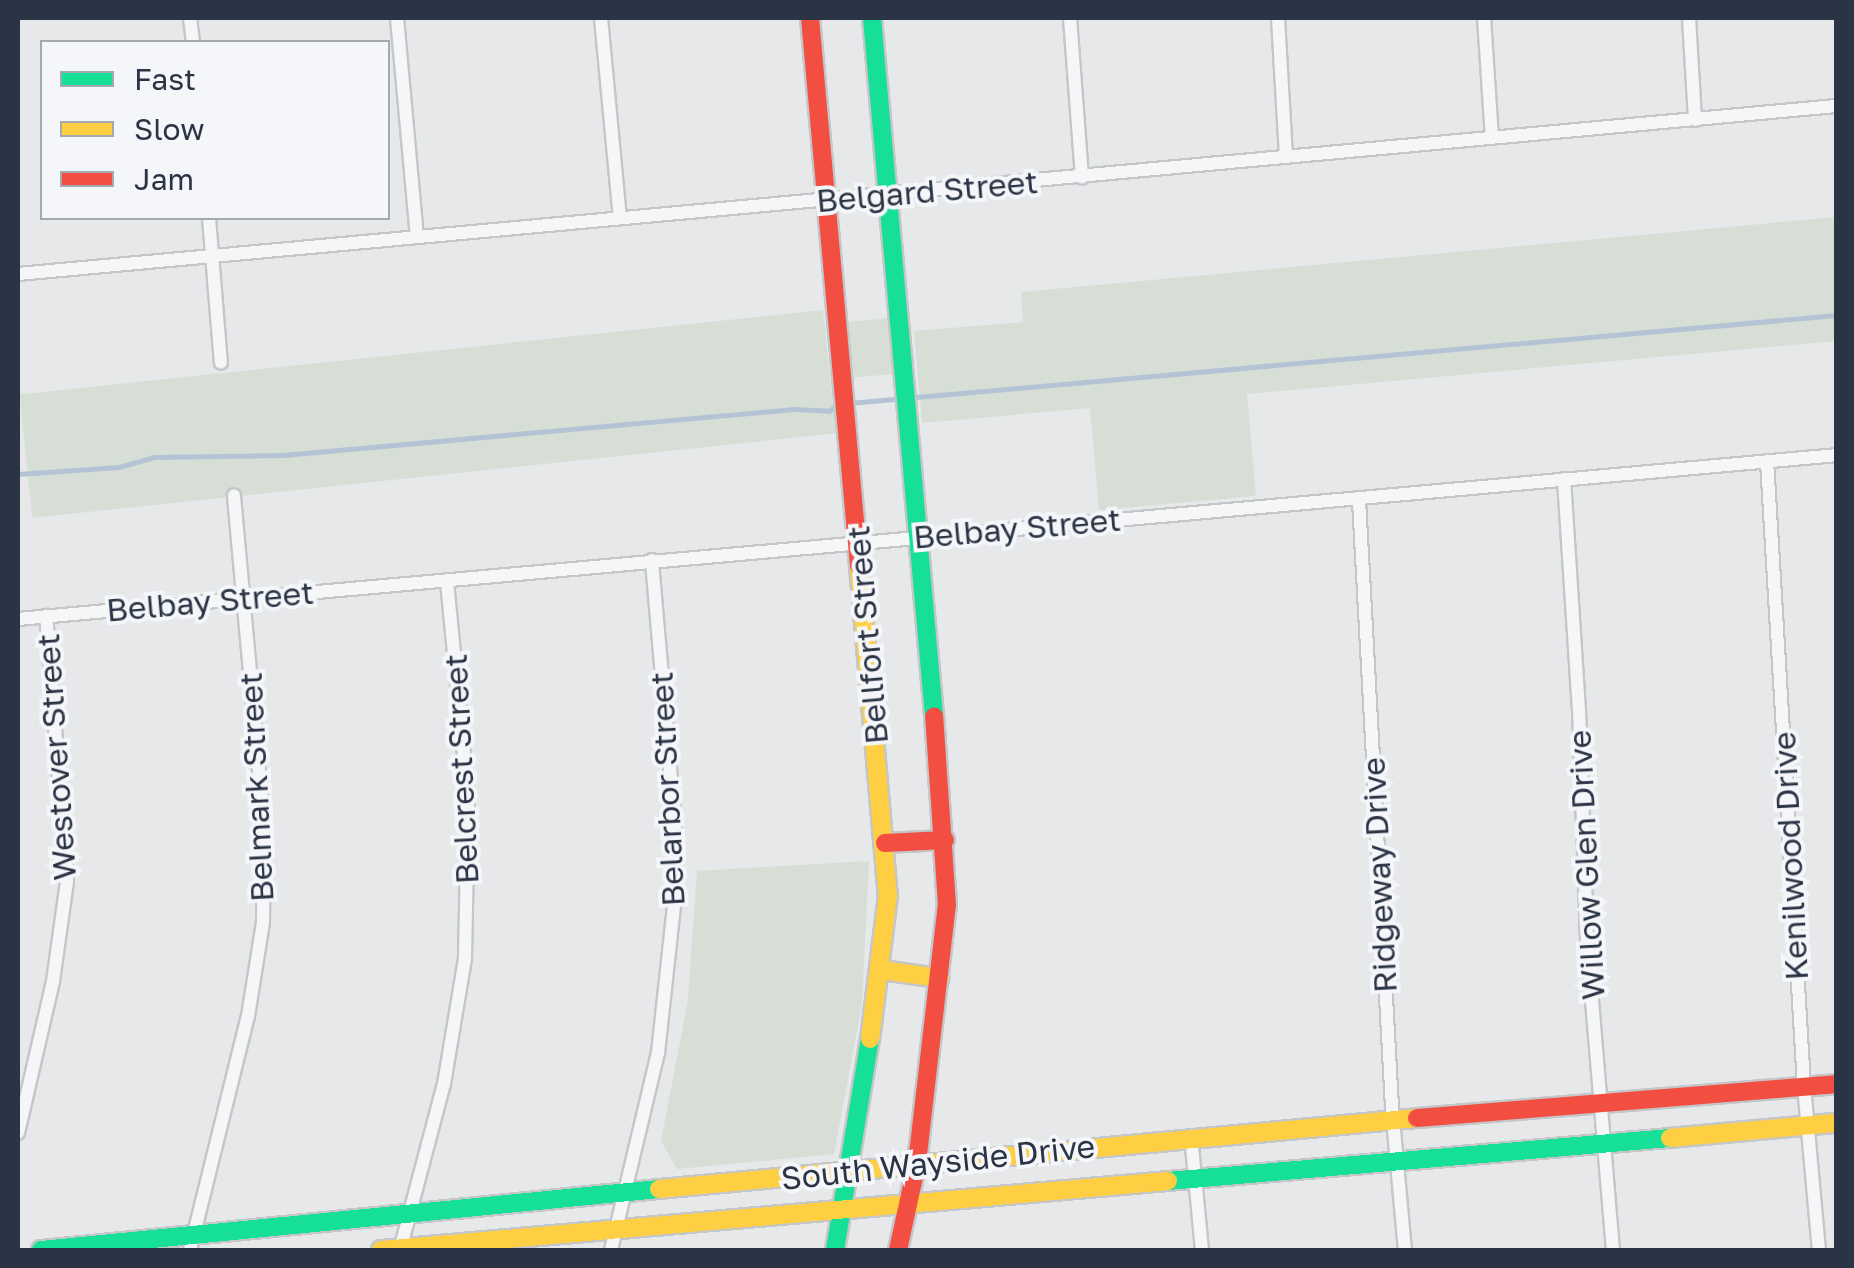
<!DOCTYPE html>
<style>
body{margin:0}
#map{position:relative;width:1854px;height:1268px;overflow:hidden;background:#e6e8ea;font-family:"Golos Text",sans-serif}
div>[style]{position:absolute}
.green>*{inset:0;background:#d6ded6;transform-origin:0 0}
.stream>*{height:5px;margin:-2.5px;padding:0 2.5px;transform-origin:2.5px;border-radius:2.5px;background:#b4c4d5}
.roads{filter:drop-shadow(2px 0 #c4c6c8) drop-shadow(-2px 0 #c4c6c8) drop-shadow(0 2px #c4c6c8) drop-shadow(0 -2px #c4c6c8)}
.street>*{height:12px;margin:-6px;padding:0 6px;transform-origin:6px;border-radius:6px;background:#f5f6f7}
.fast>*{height:18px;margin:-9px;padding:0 9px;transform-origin:9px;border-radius:9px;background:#16e098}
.slow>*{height:18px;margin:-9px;padding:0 9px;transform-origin:9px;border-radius:9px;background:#ffcf43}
.jam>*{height:18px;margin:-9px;padding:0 9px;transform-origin:9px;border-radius:9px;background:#f24e42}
span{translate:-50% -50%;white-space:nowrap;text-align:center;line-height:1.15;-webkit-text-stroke:8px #f4f6f9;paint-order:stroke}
.street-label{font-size:32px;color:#2b3445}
.frame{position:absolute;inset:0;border:20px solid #2b3445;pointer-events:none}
.legend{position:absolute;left:40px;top:40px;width:350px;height:180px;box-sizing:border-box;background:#f4f6f9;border:2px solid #a4a8b1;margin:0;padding:12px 18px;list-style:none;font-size:30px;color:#2b3445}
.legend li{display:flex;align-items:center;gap:20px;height:50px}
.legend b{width:50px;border:2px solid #a4a8b1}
</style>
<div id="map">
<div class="green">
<div style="clip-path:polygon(1836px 217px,1836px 341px,1247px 394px,1256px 496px,1099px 510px,1090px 408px,922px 423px,914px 331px,1023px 322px,1021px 292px)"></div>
<div style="left:823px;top:310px;width:124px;height:808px;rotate:84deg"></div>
<div style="left:891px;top:318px;width:56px;height:45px;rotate:85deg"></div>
<div style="clip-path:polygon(869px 861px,862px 1004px,834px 1154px,677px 1169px,661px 1141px,688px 1000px,697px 871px)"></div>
</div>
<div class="stream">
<div style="left:849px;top:403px;width:991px;rotate:-5.09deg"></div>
<div style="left:18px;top:474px;width:101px;rotate:-4deg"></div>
<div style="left:119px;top:467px;width:36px;rotate:-16deg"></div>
<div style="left:154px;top:457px;width:129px;rotate:-0.9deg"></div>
<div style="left:283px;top:455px;width:513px;rotate:-5.14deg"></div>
<div style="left:794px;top:409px;width:35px;rotate:3deg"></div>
<div style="left:829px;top:411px;width:11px;rotate:-38deg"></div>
</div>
<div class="roads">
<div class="street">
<div style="left:190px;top:18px;width:24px;rotate:83deg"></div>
<div style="left:397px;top:18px;width:219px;rotate:84.8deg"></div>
<div style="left:601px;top:18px;width:201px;rotate:84.6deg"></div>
<div style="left:1070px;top:18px;width:160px;rotate:85.7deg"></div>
<div style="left:1278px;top:18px;width:138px;rotate:86.7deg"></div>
<div style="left:1484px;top:18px;width:119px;rotate:86.2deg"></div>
<div style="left:1689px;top:18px;width:102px;rotate:86.6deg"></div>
<div style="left:209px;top:218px;width:145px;rotate:85.3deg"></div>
<div style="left:18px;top:274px;width:1826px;rotate:-5.28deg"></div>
<div style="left:1767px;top:461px;width:626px;rotate:86.61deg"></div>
<div style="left:1804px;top:1086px;width:165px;rotate:84.8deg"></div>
<div style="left:1564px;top:479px;width:230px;rotate:86.3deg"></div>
<div style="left:1579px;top:709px;width:232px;rotate:88deg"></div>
<div style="left:1587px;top:941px;width:310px;rotate:85.2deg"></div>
<div style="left:1359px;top:500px;width:609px;rotate:86.89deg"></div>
<div style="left:1392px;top:1108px;width:143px;rotate:84.8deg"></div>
<div style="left:18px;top:619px;width:1825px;rotate:-5.15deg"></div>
<div style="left:18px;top:1133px;width:156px;rotate:-77deg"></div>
<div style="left:53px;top:981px;width:101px;rotate:-82deg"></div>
<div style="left:67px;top:881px;width:266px;rotate:-94.5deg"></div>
<div style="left:1191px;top:1136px;width:115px;rotate:84.5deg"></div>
<div style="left:190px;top:1250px;width:241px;rotate:-76.1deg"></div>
<div style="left:248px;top:1016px;width:95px;rotate:-80.9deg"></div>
<div style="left:263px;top:922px;width:96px;rotate:-89.4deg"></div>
<div style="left:264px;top:826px;width:332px;rotate:-95.2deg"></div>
<div style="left:400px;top:1250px;width:172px;rotate:-75.2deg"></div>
<div style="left:444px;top:1084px;width:128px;rotate:-80.5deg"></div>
<div style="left:465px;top:958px;width:162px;rotate:-88.9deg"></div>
<div style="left:468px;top:796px;width:217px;rotate:-95.6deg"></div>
<div style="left:611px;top:1250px;width:203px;rotate:-76.6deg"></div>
<div style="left:658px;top:1053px;width:166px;rotate:-83.8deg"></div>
<div style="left:676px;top:888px;width:63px;rotate:-90.9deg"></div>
<div style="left:675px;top:825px;width:266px;rotate:-95deg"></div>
</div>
<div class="fast">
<div style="left:872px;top:18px;width:701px;rotate:84.92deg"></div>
<div style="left:1168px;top:1181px;width:504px;rotate:-4.9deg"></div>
<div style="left:41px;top:1250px;width:621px;rotate:-5.64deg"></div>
<div style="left:835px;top:1250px;width:214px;rotate:-80.6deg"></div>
</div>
<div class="slow">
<div style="left:859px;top:566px;width:330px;rotate:85deg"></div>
<div style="left:888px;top:895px;width:145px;rotate:97.1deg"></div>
<div style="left:882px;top:970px;width:58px;rotate:8deg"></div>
<div style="left:1670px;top:1138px;width:167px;rotate:-5.2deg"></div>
<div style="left:659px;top:1189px;width:761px;rotate:-5.35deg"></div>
<div style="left:381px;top:1250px;width:790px;rotate:-5.01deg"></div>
</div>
<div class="jam">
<div style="left:810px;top:18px;width:550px;rotate:84.89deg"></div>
<div style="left:885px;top:843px;width:60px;rotate:-2.9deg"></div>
<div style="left:1417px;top:1118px;width:420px;rotate:-4.6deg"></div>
<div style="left:898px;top:1250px;width:89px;rotate:-77.7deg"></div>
<div style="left:917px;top:1163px;width:260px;rotate:-83.4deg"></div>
<div style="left:947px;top:905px;width:189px;rotate:-93.9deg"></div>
</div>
</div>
<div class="street-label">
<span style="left:927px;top:191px;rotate:-5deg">Belgard Street</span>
<span style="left:1017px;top:528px;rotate:-5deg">Belbay Street</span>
<span style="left:210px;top:601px;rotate:-5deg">Belbay Street</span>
<span style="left:867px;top:635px;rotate:-95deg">Bellfort Street</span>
<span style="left:56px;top:757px;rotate:-94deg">Westover Street</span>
<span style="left:461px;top:769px;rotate:-93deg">Belcrest Street</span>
<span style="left:256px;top:787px;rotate:-93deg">Belmark Street</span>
<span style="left:667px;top:789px;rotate:-93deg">Belarbor Street</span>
<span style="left:1790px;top:856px;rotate:-93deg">Kenilwood Drive</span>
<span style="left:1586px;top:865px;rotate:-93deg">Willow Glen Drive</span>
<span style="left:1379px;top:875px;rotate:-93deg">Ridgeway Drive</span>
<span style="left:938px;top:1162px;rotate:-6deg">South Wayside Drive</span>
</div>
<div class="frame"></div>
<ul class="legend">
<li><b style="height:12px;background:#16e098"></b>Fast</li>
<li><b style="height:12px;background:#ffcf43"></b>Slow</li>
<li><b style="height:12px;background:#f24e42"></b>Jam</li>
</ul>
</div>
